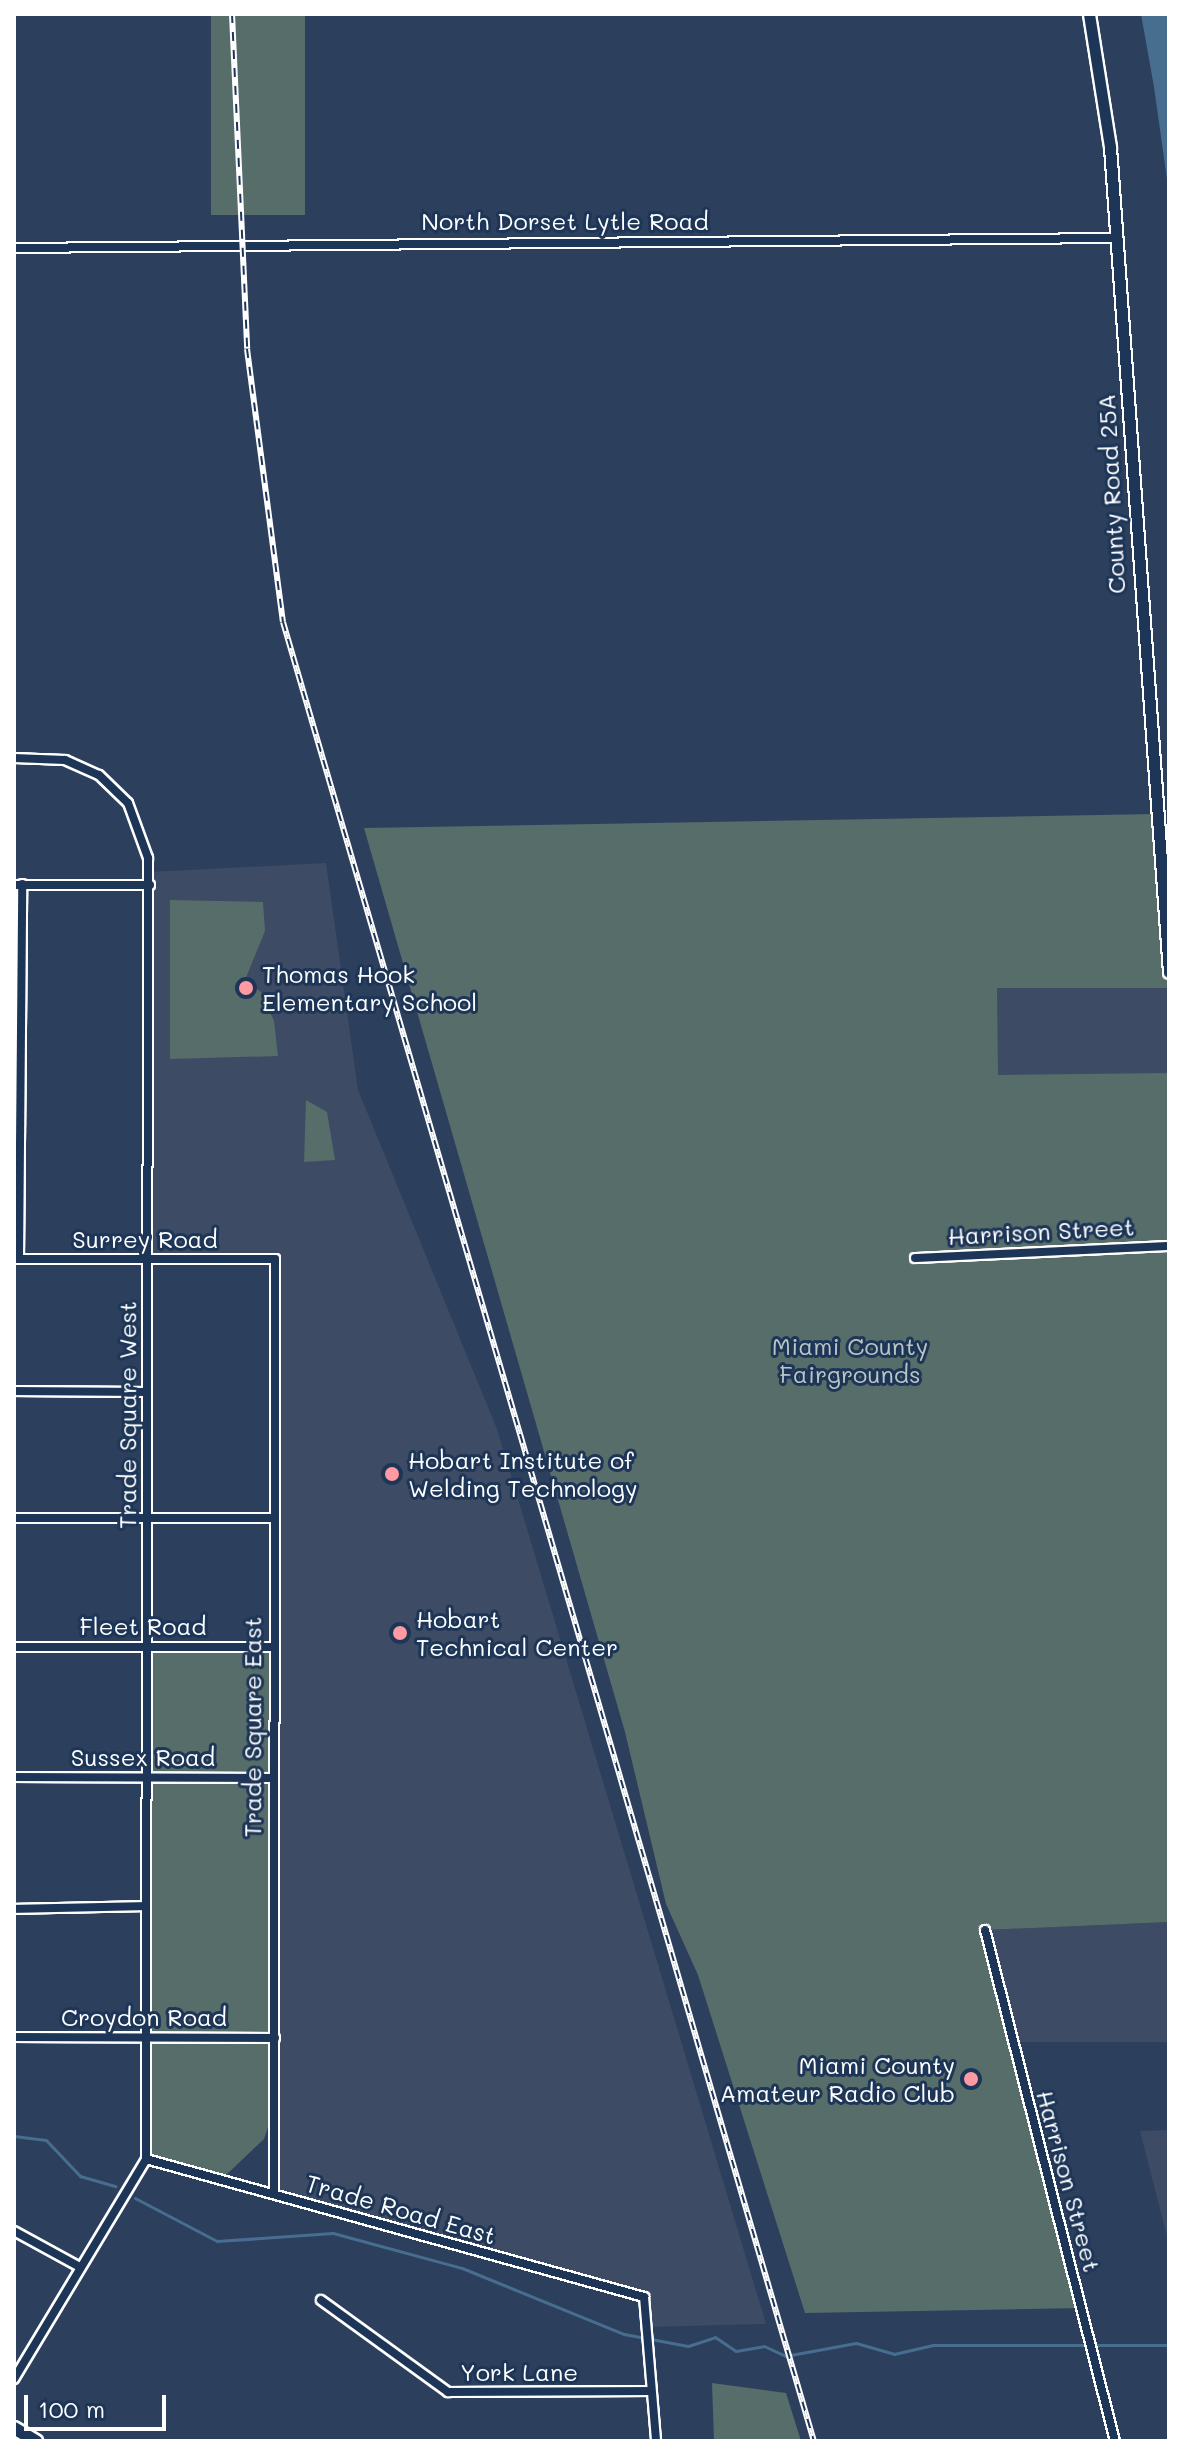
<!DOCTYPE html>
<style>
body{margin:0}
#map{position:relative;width:1183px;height:2455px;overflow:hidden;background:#2c3f5d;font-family:Mali,sans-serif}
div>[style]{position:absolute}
.built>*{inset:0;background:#3e4b64;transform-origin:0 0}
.green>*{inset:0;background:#566d6a;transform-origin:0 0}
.water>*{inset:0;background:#476d8f}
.stream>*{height:3px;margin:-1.5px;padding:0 1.5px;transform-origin:1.5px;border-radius:1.5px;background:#476d8f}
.roads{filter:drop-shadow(2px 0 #fff) drop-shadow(-2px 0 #fff) drop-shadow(0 2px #fff) drop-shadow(0 -2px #fff)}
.minor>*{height:8px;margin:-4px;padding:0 4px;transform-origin:4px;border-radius:4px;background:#1d3557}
.secondary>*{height:11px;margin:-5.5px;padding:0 5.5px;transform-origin:5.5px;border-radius:5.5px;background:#1d3557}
.primary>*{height:12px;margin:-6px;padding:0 6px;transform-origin:6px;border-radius:6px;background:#1d3557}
.rail>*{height:6px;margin-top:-3px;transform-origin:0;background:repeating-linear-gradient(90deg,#1d3557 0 9px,#fff 0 18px);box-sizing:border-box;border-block:2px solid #fff}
.dots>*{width:22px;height:22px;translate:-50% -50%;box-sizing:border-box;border:4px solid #1d3557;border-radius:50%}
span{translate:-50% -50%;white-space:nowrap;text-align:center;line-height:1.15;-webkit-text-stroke:6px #1d3557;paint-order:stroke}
.street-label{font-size:24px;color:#fff}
.poi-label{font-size:24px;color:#fff}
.left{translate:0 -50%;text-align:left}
.right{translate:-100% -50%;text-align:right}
.park-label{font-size:24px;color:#bbc5c3}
.frame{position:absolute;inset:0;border:16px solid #fff;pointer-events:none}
.scale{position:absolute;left:24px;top:2395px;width:142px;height:36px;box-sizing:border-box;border:4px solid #fff;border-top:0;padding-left:10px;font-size:24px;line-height:28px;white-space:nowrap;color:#fff;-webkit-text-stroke:6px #1d3557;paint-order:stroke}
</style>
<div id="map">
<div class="built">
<div style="clip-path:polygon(326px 863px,358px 1090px,497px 1429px,766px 2324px,646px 2327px,644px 2297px,274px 2194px,275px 1259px,147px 1259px,149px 872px)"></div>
<div style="left:997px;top:988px;width:172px;height:87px"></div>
<div style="clip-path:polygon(1169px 1922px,1169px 2042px,1012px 2042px,985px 1930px)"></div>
<div style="clip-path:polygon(1169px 2130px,1169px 2244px,1140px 2131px)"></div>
</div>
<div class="green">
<div style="left:211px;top:14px;width:94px;height:201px"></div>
<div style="clip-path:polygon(1155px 814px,1169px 988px,997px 988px,998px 1075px,1169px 1073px,1169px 1922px,986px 1930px,1081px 2308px,805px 2313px,698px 1975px,666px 1904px,625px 1732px,364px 828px)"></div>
<div style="clip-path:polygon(170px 900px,263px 902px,265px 931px,245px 980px,261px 992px,274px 1021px,278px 1056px,170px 1059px)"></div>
<div style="clip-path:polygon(306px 1100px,327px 1112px,335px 1160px,304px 1162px)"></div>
<div style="clip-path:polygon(144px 1645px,272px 1647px,274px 2109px,264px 2139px,222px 2179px,146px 2159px)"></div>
<div style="clip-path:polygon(712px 2383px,786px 2393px,801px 2441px,714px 2441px)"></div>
</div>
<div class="water">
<div style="clip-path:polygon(1141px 14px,1169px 14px,1169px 194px,1154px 87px)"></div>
</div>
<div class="stream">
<div style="left:14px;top:2136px;width:32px;rotate:7deg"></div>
<div style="left:46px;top:2140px;width:50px;rotate:46.6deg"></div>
<div style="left:80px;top:2176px;width:37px;rotate:16deg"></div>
<div style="left:135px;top:2198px;width:93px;rotate:27.7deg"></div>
<div style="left:217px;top:2241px;width:116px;rotate:-3.9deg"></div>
<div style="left:333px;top:2233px;width:134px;rotate:15.2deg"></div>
<div style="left:462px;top:2268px;width:175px;rotate:22.2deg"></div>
<div style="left:624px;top:2334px;width:65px;rotate:10.6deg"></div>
<div style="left:688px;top:2346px;width:28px;rotate:-18deg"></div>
<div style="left:715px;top:2337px;width:25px;rotate:34deg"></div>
<div style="left:736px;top:2351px;width:28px;rotate:-10deg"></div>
<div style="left:764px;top:2346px;width:23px;rotate:25deg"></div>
<div style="left:785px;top:2356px;width:72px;rotate:-10.4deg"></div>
<div style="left:856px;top:2343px;width:40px;rotate:16deg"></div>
<div style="left:894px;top:2354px;width:40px;rotate:-13deg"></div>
<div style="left:933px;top:2345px;width:236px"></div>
</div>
<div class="roads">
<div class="minor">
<div style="left:14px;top:248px;width:1101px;rotate:-0.52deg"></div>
<div style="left:14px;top:758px;width:51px;rotate:2.2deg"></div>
<div style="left:65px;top:760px;width:37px;rotate:24deg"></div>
<div style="left:99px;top:775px;width:40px;rotate:44deg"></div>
<div style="left:128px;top:803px;width:59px;rotate:70deg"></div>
<div style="left:148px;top:858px;width:1301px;rotate:90.09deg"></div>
<div style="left:14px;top:885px;width:136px"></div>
<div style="left:915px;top:1258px;width:254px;rotate:-2.7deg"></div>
<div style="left:14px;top:1259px;width:261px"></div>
<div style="left:275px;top:1259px;width:935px;rotate:90.06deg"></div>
<div style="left:19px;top:1259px;width:375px;rotate:-89.5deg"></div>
<div style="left:14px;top:1391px;width:130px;rotate:0.4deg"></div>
<div style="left:14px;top:1518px;width:260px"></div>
<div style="left:14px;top:1647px;width:258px"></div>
<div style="left:14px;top:1777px;width:258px;rotate:0.2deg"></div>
<div style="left:14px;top:1909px;width:131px;rotate:-1.3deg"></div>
<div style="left:985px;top:1930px;width:527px;rotate:75.73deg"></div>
<div style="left:14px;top:2037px;width:261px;rotate:0.2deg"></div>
<div style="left:146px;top:2159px;width:517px;rotate:15.49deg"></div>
<div style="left:644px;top:2297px;width:144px;rotate:85.2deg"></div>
<div style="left:14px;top:2231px;width:75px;rotate:28.6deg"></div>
<div style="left:321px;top:2300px;width:157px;rotate:35.9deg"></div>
<div style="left:448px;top:2392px;width:203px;rotate:-0.3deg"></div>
<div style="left:14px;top:2379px;width:257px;rotate:-59deg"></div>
</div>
<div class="secondary">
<div style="left:1089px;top:14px;width:135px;rotate:81deg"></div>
<div style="left:1110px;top:147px;width:827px;rotate:85.91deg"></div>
</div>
<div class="primary">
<div style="left:14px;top:2428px;width:26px;rotate:31deg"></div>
</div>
</div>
<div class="rail">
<div style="left:232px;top:14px;width:335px;rotate:87.4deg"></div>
<div style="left:247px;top:349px;width:275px;rotate:82.5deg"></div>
<div style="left:283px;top:622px;width:1895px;rotate:73.73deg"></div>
</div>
<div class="dots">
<div style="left:246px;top:988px;background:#ff9aa2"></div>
<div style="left:392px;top:1474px;background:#ff9aa2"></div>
<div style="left:400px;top:1633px;background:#ff9aa2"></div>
<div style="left:971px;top:2079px;background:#ff9aa2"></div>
</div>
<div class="street-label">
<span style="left:565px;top:221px">North Dorset Lytle Road</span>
<span style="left:1111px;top:494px;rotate:-93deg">County Road 25A</span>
<span style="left:1041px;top:1231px;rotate:-3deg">Harrison Street</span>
<span style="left:145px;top:1239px">Surrey Road</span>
<span style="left:127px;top:1415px;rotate:-90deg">Trade Square West</span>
<span style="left:143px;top:1626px">Fleet Road</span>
<span style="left:252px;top:1727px;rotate:-90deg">Trade Square East</span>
<span style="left:143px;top:1757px">Sussex Road</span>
<span style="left:144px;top:2017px">Croydon Road</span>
<span style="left:1069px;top:2181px;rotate:75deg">Harrison Street</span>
<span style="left:401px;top:2209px;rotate:16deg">Trade Road East</span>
<span style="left:519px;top:2372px">York Lane</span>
</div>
<div class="poi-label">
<span class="left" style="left:262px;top:988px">Thomas Hook<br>Elementary School</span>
<span class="left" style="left:408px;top:1474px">Hobart Institute of<br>Welding Technology</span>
<span class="left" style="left:416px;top:1633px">Hobart<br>Technical Center</span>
<span class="right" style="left:955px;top:2079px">Miami County<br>Amateur Radio Club</span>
</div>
<div class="park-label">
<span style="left:850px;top:1360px">Miami County<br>Fairgrounds</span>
</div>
<div class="frame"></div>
<div class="scale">100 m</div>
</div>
